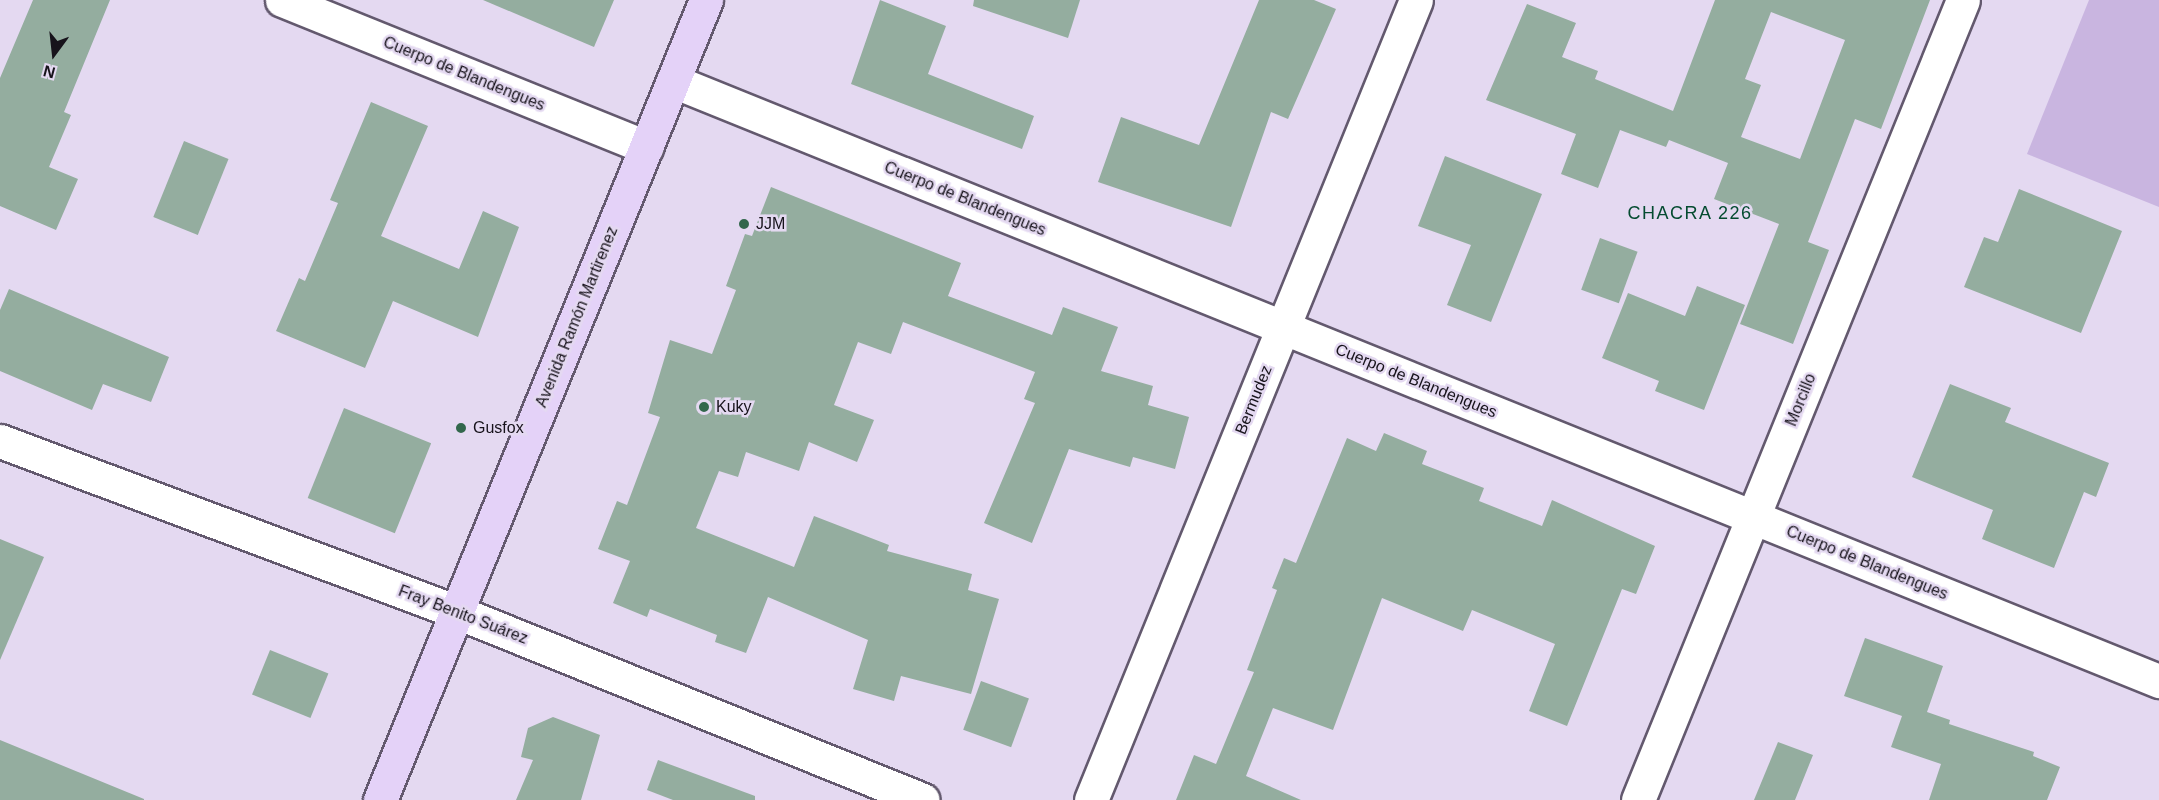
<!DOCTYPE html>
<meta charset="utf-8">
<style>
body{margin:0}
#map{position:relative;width:2159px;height:800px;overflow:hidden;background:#e4d9f1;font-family:Helvetica,sans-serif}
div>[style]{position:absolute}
.green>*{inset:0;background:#c9b5e0}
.building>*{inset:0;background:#94ad9f;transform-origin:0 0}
.roads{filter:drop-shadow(2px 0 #63596e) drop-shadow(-2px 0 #63596e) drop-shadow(0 2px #63596e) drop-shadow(0 -2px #63596e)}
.street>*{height:33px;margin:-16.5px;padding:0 16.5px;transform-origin:16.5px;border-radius:16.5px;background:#fff}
.primary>*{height:33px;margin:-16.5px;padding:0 16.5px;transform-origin:16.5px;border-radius:16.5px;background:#e4d2f8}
.dots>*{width:16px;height:16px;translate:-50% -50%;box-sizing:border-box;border:3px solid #e4d9f1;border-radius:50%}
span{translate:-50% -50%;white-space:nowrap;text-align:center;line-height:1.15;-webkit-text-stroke:5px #e4d9f1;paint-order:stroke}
.street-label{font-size:16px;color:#17131b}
.poi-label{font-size:16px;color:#17131b}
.left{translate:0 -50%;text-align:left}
.neighbourhood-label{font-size:18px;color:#044b30;letter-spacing:1.5px}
.north{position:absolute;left:24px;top:24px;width:60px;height:60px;-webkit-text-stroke:4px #e4d9f1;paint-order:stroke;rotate:195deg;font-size:16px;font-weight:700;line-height:24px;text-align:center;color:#17131b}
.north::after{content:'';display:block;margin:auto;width:21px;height:27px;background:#17131b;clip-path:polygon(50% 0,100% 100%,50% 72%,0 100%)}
</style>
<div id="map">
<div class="green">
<div style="clip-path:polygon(2089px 0,2159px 0,2159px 207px,2027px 154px)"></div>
</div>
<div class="building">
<div style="clip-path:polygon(33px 0,110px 0,64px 112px,71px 115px,49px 167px,78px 179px,56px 230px,0 206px,0 78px)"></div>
<div style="clip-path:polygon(483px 0,614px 0,594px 47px)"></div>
<div style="clip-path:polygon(880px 0,946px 26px,928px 74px,1034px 116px,1022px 149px,851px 84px)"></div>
<div style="clip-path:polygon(974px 0,1080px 0,1068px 38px,973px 6px)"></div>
<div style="clip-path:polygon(1259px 0,1314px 0,1336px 9px,1288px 119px,1271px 112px,1231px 227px,1098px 182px,1121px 117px,1199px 145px)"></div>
<div style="clip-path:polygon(evenodd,1715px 0,1930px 0,1881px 129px,1855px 119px,1808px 242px,1829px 250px,1793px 344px,1740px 324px,1779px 224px,1714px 199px,1728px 163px,1669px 140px,1666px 147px,1620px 130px,1598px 188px,1561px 174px,1576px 134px,1486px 100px,1527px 4px,1576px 23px,1562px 57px,1598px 71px,1595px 79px,1673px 111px,1715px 0,1771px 12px,1845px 40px,1800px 159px,1741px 137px,1761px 85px,1745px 79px,1771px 12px)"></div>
<div style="clip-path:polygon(371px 102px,428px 126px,381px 236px,459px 269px,483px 211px,519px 227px,478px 337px,393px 301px,365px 368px,276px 331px,299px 278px,305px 281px,338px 203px,330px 200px)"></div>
<div style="left:184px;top:141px;width:48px;height:82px;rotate:22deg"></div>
<div style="clip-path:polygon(1445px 156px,1542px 194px,1491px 322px,1447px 305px,1471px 245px,1418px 226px)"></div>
<div style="clip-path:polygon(771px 187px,961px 263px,948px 296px,1052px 335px,1063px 307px,1118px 327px,1101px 371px,1153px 386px,1148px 405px,1189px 417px,1175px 469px,1133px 457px,1130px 467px,1069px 449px,1032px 543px,984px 523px,1035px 403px,1024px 399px,1035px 372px,903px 322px,891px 354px,858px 342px,834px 405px,874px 420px,857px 462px,809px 442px,799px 471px,746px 452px,738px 477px,719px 471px,696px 528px,794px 567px,814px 516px,889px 545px,887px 551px,972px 574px,968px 590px,999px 599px,971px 694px,901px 676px,894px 701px,853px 689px,868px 640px,768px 597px,746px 653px,715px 642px,717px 635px,650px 609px,647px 617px,613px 603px,630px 561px,598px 549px,617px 501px,627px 505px,660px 417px,648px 413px,670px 340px,712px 354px,736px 290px,726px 286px,745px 234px,752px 236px)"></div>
<div style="clip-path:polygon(2019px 189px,2122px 231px,2081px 333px,1964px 287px,1984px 237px,1998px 242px)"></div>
<div style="left:1600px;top:238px;width:40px;height:55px;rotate:20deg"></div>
<div style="clip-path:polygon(1697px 286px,1745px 305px,1704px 410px,1655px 391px,1659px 381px,1602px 358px,1628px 293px,1685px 316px)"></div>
<div style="clip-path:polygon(9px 289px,169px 357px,151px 402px,103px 384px,92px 410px,0 371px,0 310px)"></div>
<div style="clip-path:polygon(1950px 384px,2011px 408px,2005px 422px,2109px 463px,2096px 497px,2084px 492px,2054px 568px,1982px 539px,1993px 510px,1912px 477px)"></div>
<div style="left:344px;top:408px;width:94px;height:97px;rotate:22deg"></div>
<div style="clip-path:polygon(1384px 433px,1427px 451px,1422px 464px,1484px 488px,1479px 501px,1542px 526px,1552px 500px,1655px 546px,1636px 594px,1622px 589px,1567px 726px,1529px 711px,1555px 644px,1472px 610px,1463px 631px,1382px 598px,1333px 730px,1273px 708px,1246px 776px,1301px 800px,1176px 800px,1194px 755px,1216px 764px,1254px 672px,1247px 670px,1277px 590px,1272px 588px,1284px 558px,1296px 563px,1347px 438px,1376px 451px)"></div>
<div style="clip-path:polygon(0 539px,44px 557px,0 660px)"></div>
<div style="clip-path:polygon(1865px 638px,1943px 666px,1927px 712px,1950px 720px,1949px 724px,2034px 752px,2033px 756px,2060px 767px,2047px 800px,1929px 800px,1941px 764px,1891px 747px,1902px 716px,1844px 696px)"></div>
<div style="left:270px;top:650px;width:63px;height:48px;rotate:22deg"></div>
<div style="left:981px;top:681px;width:51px;height:52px;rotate:20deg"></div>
<div style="clip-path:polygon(553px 717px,600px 735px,581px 800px,516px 800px,533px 760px,521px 757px,528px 728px)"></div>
<div style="clip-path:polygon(0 740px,144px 799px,144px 800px,0 800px)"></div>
<div style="clip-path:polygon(1778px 742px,1813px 755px,1795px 800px,1754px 800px)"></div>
<div style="clip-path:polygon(658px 760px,755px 796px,755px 800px,673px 800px,647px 790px)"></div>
</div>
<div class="roads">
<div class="street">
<div style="left:282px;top:0;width:393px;rotate:22deg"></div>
<div style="left:673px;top:81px;width:1603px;rotate:21.99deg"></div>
<div style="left:0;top:441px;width:488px;rotate:20.5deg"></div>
<div style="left:457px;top:612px;width:502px;rotate:21.97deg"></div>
<div style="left:1091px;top:800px;width:863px;rotate:-67.89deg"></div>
<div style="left:1638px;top:800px;width:863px;rotate:-67.89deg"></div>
</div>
<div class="primary">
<div style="left:380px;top:800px;width:864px;rotate:-67.83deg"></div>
</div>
</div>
<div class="dots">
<div style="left:744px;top:224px;background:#32674c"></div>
<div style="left:704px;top:407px;background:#32674c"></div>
<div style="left:461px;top:428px;background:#32674c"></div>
</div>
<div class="street-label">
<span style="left:464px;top:74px;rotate:22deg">Cuerpo de Blandengues</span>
<span style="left:965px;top:199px;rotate:22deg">Cuerpo de Blandengues</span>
<span style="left:577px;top:317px;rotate:-68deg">Avenida Ramón Martirenez</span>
<span style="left:1416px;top:381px;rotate:22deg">Cuerpo de Blandengues</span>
<span style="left:1254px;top:400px;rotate:-68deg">Bermudez</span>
<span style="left:1801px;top:400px;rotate:-68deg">Morcillo</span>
<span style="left:1867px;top:563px;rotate:22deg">Cuerpo de Blandengues</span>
<span style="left:463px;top:615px;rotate:21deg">Fray Benito Suárez</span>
</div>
<div class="poi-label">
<span class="left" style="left:756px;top:224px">JJM</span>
<span class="left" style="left:716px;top:407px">Kuky</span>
<span class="left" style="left:473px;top:428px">Gusfox</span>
</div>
<div class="neighbourhood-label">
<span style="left:1690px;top:213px">CHACRA 226</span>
</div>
<div class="north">N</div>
</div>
